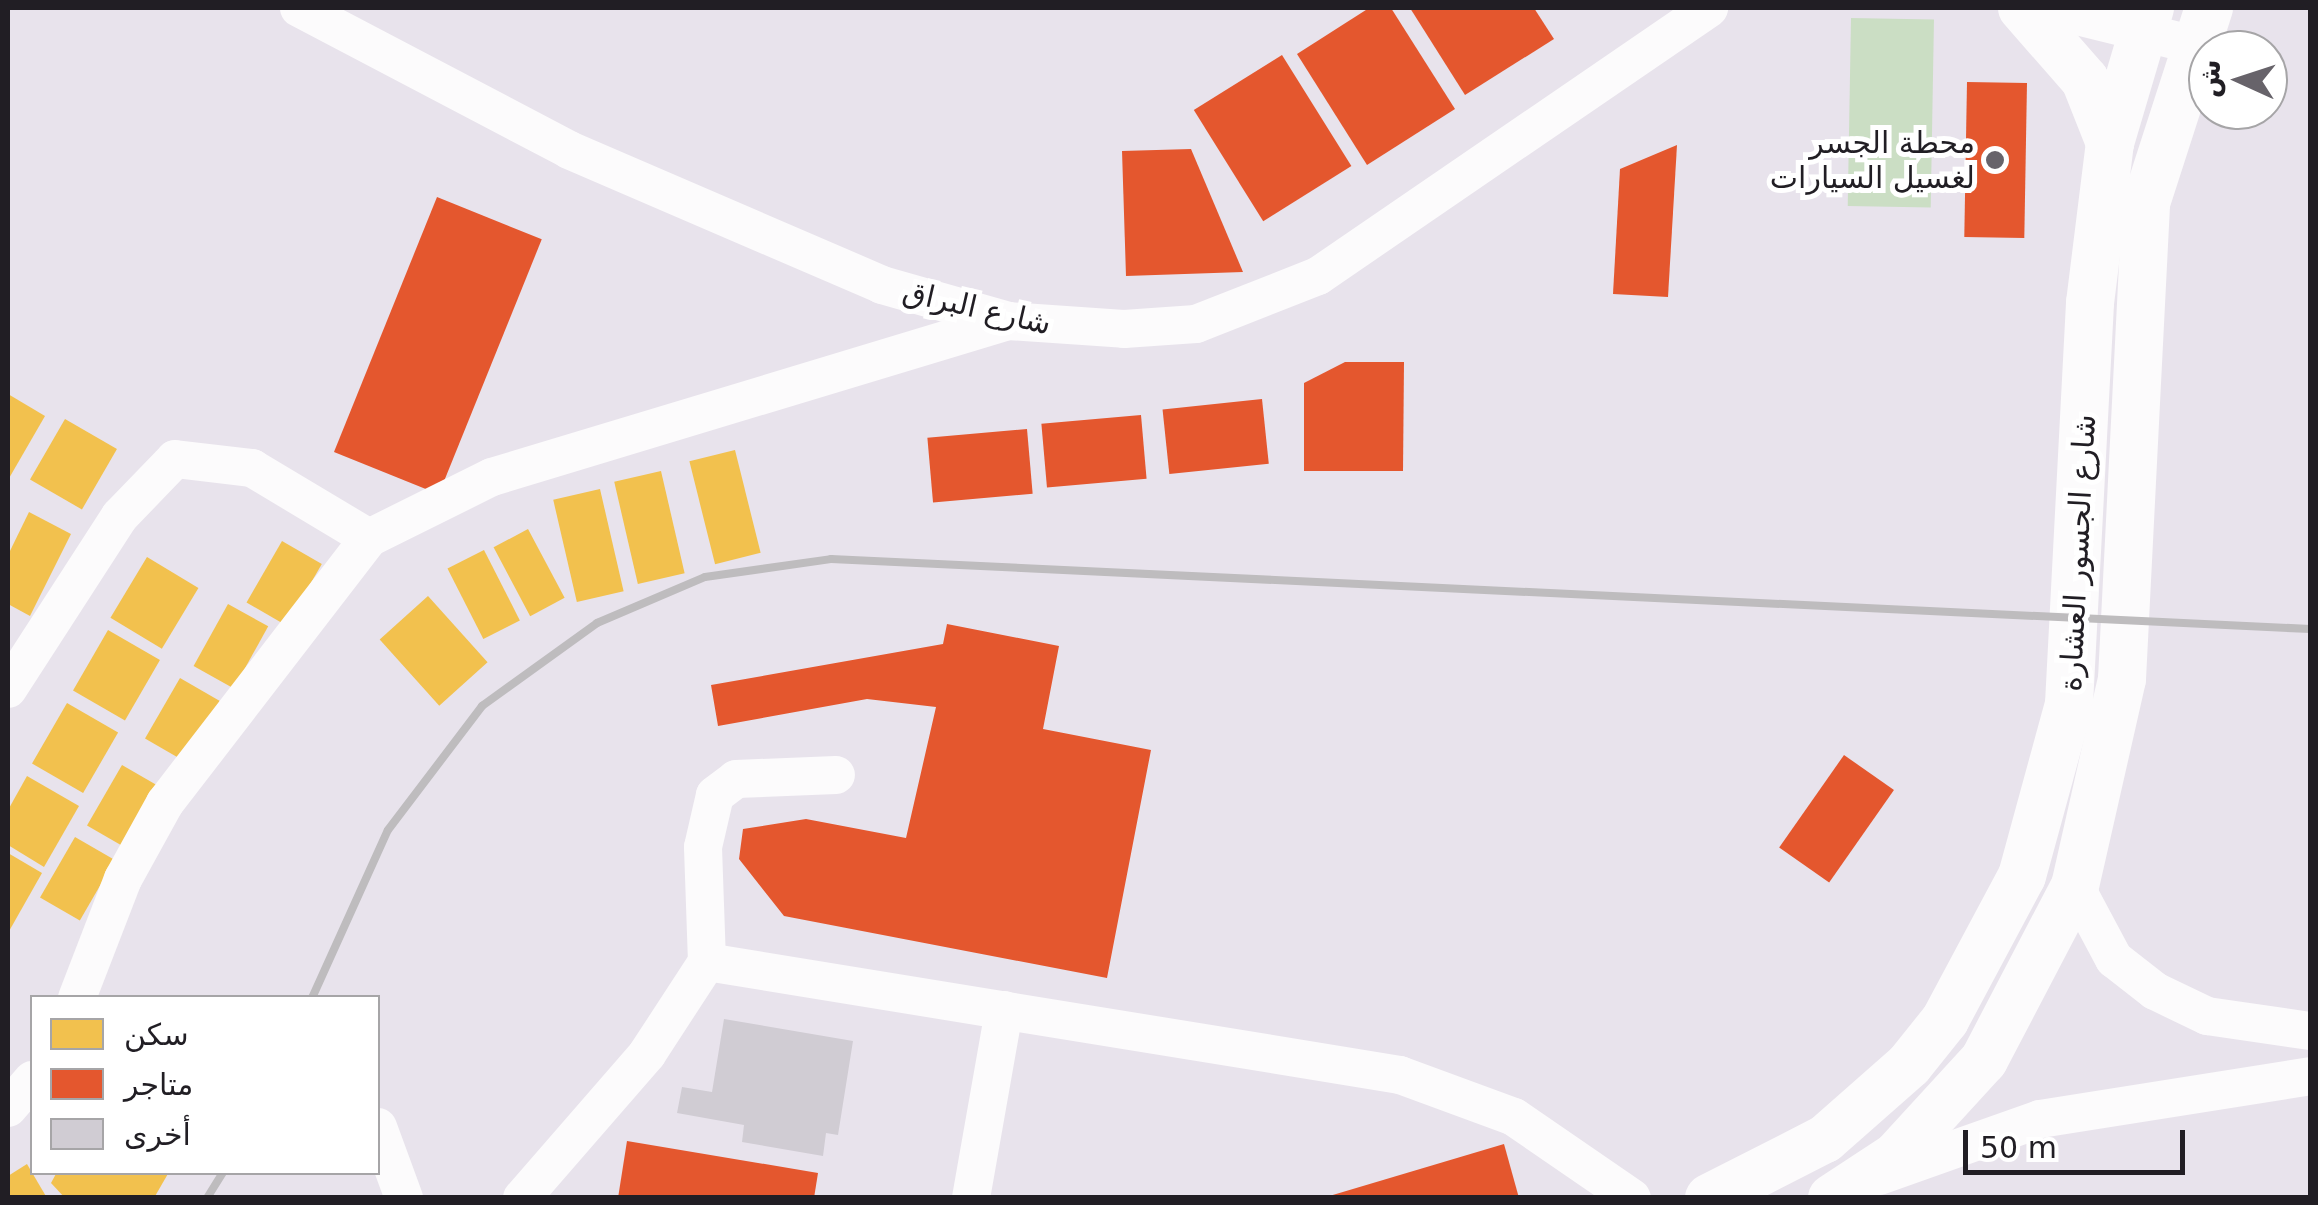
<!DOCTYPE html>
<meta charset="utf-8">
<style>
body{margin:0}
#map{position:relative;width:2318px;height:1205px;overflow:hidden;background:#e8e3ec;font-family:"DejaVu Sans",Vazirmatn,sans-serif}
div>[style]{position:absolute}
.green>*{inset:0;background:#cbdec4;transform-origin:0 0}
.homes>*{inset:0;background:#f2c14e;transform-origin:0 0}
.shops>*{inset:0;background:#e4572e;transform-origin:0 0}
.building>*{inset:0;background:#d0ccd3}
.minor>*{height:38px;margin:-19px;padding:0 19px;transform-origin:19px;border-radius:19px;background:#fcfbfc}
.major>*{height:48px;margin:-24px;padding:0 24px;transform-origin:24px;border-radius:24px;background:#fcfbfc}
.rail>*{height:8px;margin:-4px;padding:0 4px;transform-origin:4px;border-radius:4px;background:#bebcbe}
.dots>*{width:28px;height:28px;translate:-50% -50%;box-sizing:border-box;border:5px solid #fff;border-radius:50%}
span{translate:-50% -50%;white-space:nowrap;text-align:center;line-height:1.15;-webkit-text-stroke:10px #fff;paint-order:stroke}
.poi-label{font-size:30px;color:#211e24}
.right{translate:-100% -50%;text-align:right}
.street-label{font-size:30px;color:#211e24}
.frame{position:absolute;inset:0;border:10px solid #211e24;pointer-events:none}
.legend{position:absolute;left:30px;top:995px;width:350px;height:180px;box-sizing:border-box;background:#fff;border:2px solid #a6a5a7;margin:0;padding:12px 18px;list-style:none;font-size:30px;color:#211e24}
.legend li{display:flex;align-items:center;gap:20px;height:50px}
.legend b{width:50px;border:2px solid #a6a5a7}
.north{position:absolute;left:2188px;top:30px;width:100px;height:100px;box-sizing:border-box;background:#fff;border:2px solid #a6a5a7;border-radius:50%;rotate:273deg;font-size:28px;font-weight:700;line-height:40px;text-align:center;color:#211e24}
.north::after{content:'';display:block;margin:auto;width:35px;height:45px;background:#67636a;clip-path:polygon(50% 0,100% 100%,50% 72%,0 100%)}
.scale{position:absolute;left:1963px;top:1130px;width:222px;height:45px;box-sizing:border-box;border:5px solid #211e24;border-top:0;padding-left:12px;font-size:30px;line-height:35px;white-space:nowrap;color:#211e24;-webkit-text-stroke:8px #fff;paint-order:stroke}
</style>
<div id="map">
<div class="green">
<div style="left:1851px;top:18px;width:83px;height:188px;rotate:1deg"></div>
</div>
<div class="homes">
<div style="clip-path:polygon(8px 394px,45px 416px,8px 480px)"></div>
<div style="left:65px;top:419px;width:60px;height:70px;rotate:30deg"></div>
<div style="left:735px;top:450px;width:106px;height:47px;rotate:76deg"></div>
<div style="left:661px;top:471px;width:105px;height:48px;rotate:77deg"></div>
<div style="left:600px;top:489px;width:105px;height:48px;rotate:77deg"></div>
<div style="clip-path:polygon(29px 512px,71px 534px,30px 616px,8px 604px,8px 555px)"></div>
<div style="left:528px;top:529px;width:78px;height:39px;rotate:62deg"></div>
<div style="left:282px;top:541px;width:46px;height:71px;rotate:30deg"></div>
<div style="left:484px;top:550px;width:79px;height:41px;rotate:63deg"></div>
<div style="left:147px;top:557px;width:60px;height:71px;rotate:31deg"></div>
<div style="left:428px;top:596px;width:89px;height:65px;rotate:48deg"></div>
<div style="left:228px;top:604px;width:46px;height:71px;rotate:29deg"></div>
<div style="left:108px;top:630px;width:60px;height:70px;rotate:30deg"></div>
<div style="left:180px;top:678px;width:46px;height:70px;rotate:30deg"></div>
<div style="left:67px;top:703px;width:59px;height:70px;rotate:30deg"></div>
<div style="left:122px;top:765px;width:46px;height:70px;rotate:30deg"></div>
<div style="clip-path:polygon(27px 776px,79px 806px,44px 867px,8px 845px,8px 810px)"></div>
<div style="left:75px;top:837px;width:46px;height:70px;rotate:30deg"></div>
<div style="clip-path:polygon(8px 853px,42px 873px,8px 933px)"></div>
<div style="clip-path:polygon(27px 1164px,47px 1198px,8px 1198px,8px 1176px)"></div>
<div style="clip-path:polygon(57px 1172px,169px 1172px,154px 1198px,65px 1198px,51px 1183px)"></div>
</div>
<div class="shops">
<div style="clip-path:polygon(1369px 8px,1391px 8px,1455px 109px,1367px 165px,1297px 54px)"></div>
<div style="clip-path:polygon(1410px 8px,1534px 8px,1554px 39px,1465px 95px)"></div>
<div style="left:1282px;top:55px;width:131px;height:104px;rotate:58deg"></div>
<div style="left:1967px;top:82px;width:60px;height:155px;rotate:1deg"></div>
<div style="clip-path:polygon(1677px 145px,1668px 297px,1613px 294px,1620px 169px)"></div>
<div style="clip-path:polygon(1191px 149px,1243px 272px,1126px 276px,1122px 151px)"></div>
<div style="left:437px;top:197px;width:113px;height:275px;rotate:22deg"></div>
<div style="clip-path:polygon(1345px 362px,1404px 362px,1403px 471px,1304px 471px,1304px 383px)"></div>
<div style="left:1262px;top:399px;width:65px;height:100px;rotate:84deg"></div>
<div style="left:1141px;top:415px;width:64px;height:100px;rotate:85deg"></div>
<div style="left:1027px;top:429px;width:65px;height:100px;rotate:85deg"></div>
<div style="clip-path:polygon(947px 624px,1059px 646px,1043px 729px,1151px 750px,1107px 978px,784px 916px,739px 859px,743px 829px,806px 819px,906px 838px,936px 707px,867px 699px,718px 726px,711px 685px,943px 644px)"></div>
<div style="left:1844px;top:755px;width:61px;height:113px;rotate:35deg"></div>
<div style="clip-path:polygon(627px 1141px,818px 1173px,814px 1198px,618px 1198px)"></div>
<div style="clip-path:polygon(1504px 1144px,1519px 1198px,1326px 1198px,1326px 1197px)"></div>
</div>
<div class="building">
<div style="clip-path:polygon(724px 1019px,853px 1041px,838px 1135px,826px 1133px,823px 1156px,742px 1142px,744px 1125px,677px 1113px,682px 1087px,712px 1092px)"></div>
</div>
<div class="minor">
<div style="left:299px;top:8px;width:305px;rotate:27.7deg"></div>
<div style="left:569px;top:150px;width:341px;rotate:23.3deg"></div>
<div style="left:882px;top:285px;width:131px;rotate:15.9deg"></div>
<div style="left:1008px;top:321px;width:116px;rotate:3.9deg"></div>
<div style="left:1124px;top:329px;width:72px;rotate:-4deg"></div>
<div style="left:1196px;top:324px;width:131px;rotate:-21.5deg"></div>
<div style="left:1318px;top:276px;width:474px;rotate:-34.4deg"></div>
<div style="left:2045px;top:8px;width:154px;rotate:13.9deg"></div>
<div style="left:8px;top:689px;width:206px;rotate:-57.1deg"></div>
<div style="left:120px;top:516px;width:79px;rotate:-46deg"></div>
<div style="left:175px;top:459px;width:78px;rotate:6.7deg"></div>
<div style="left:252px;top:468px;width:136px;rotate:30.9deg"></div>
<div style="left:2075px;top:886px;width:83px;rotate:61.9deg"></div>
<div style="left:2114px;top:959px;width:52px;rotate:38deg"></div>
<div style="left:2155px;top:991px;width:58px;rotate:25.7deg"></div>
<div style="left:2207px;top:1016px;width:104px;rotate:8.3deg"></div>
<div style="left:707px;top:962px;width:115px;rotate:-92deg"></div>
<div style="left:703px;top:847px;width:53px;rotate:-77deg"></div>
<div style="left:715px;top:795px;width:26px;rotate:-37deg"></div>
<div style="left:736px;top:779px;width:100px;rotate:-2.3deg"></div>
<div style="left:77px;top:998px;width:128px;rotate:-68.9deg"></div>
<div style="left:123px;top:879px;width:87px;rotate:-61.1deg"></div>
<div style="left:165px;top:803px;width:334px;rotate:-52.4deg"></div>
<div style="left:369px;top:538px;width:137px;rotate:-26.4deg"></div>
<div style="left:492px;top:477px;width:539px;rotate:-16.82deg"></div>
<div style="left:8px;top:1108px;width:37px;rotate:-49deg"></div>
<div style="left:378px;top:1127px;width:76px;rotate:69.9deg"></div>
<div style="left:1879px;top:1176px;width:171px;rotate:-19.5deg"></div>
<div style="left:2040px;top:1119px;width:273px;rotate:-9deg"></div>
<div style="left:522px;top:1198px;width:191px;rotate:-49deg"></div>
<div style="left:647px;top:1054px;width:110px;rotate:-56.9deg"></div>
<div style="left:707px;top:962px;width:702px;rotate:9.26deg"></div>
<div style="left:1400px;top:1075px;width:121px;rotate:20.2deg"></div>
<div style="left:1514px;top:1117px;width:143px;rotate:34.5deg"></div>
<div style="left:971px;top:1198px;width:191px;rotate:-80deg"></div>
</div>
<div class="major">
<div style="left:2022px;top:8px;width:96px;rotate:48.8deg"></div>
<div style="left:2085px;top:80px;width:68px;rotate:68.4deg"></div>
<div style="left:1709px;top:1198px;width:130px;rotate:-27deg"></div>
<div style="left:1825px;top:1139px;width:112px;rotate:-41.4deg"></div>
<div style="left:1909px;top:1065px;width:58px;rotate:-51.3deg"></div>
<div style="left:1945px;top:1020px;width:163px;rotate:-61.9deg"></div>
<div style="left:2022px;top:876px;width:178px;rotate:-74.7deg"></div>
<div style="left:2069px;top:704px;width:402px;rotate:-87deg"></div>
<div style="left:2090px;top:303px;width:161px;rotate:-82.9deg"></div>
<div style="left:2110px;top:143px;width:141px;rotate:-73.5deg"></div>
<div style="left:1832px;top:1198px;width:77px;rotate:-33.3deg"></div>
<div style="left:1896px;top:1156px;width:130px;rotate:-47.5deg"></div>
<div style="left:1984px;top:1060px;width:196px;rotate:-62.4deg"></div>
<div style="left:2075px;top:886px;width:212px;rotate:-77.2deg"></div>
<div style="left:2122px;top:679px;width:477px;rotate:-87.1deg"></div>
<div style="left:2146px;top:203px;width:205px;rotate:-72.1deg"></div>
</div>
<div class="rail">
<div style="left:312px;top:998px;width:184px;rotate:-65.7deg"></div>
<div style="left:388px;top:830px;width:156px;rotate:-52.8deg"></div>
<div style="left:482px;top:706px;width:142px;rotate:-35.8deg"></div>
<div style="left:597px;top:623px;width:117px;rotate:-23.1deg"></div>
<div style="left:705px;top:577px;width:127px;rotate:-8.1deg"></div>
<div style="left:831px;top:559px;width:1481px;rotate:2.71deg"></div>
<div style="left:207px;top:1198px;width:31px;rotate:-58deg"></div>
</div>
<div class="dots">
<div style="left:1995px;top:160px;background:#67636a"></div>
</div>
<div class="poi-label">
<span class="right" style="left:1975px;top:160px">محطة الجسر<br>لغسيل السيارات</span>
</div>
<div class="street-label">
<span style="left:977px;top:308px;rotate:13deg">شارع البراق</span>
<span style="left:2078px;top:553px;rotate:-87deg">شارع الجسور العشارة</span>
</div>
<div class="frame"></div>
<ul class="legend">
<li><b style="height:28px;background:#f2c14e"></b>سكن</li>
<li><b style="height:28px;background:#e4572e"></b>متاجر</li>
<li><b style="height:28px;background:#d0ccd3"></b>أخرى</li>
</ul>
<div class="north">ش</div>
<div class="scale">50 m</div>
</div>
